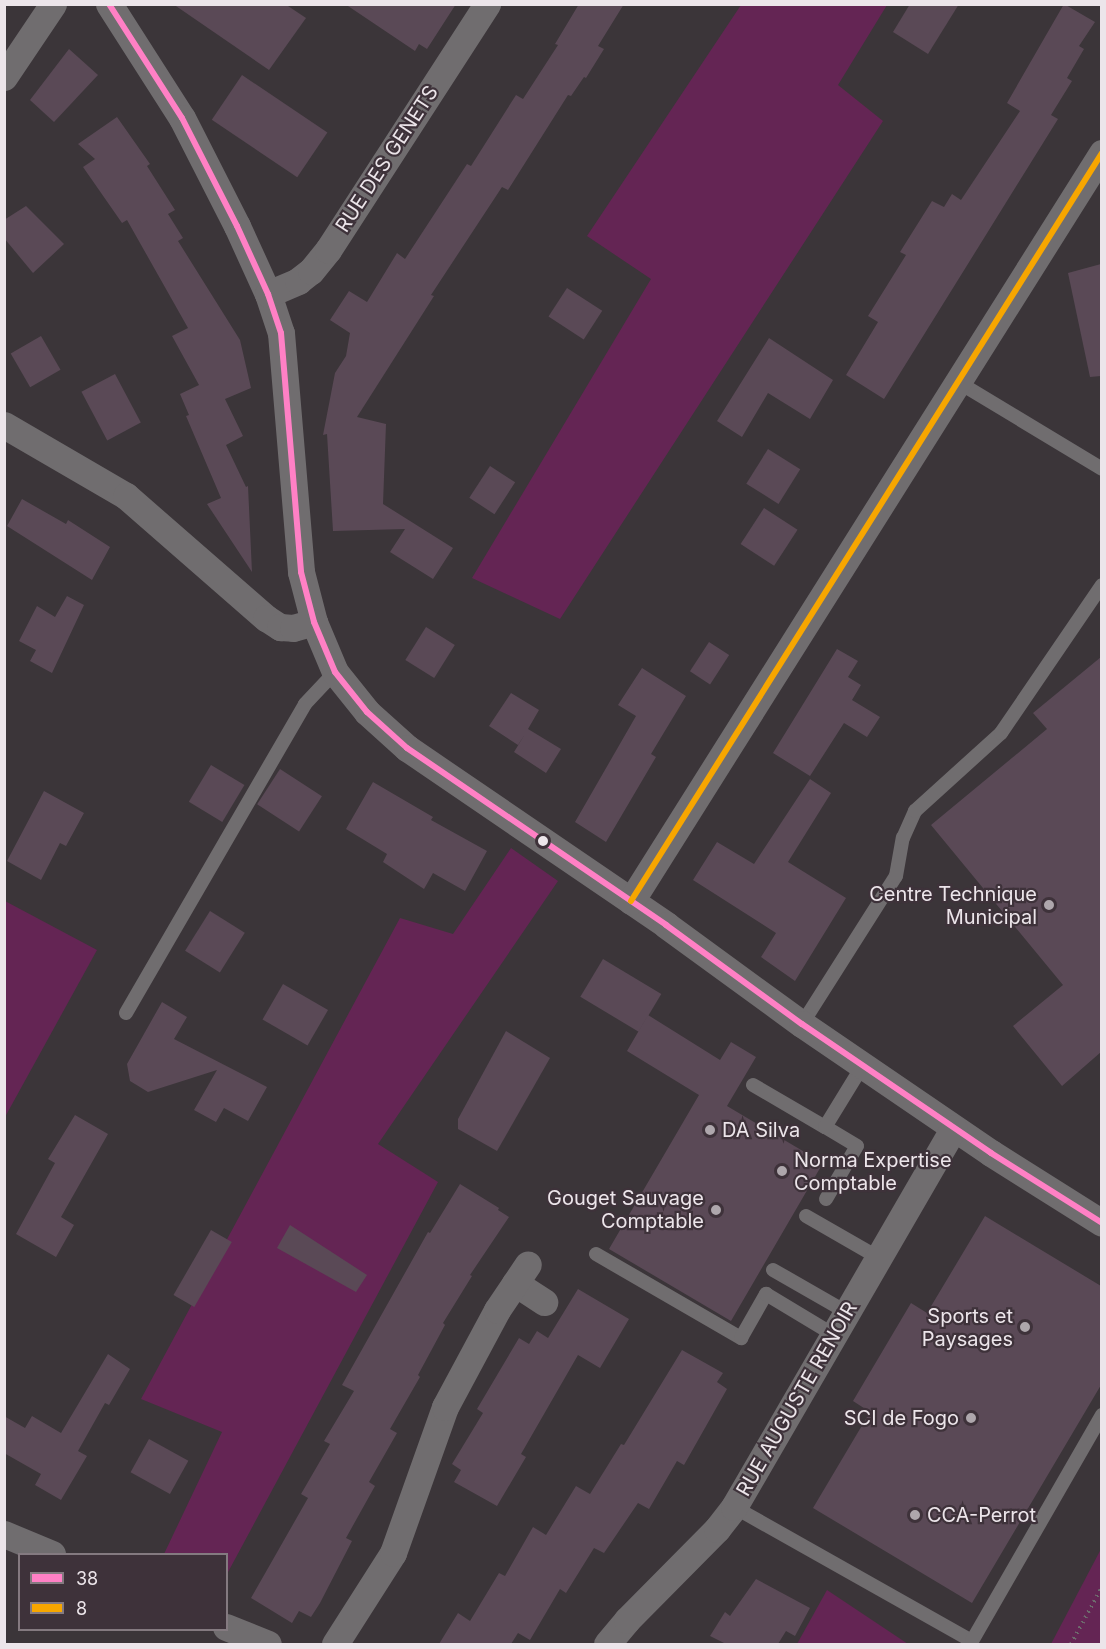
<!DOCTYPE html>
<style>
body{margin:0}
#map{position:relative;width:1106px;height:1649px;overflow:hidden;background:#3b3539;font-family:Inter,sans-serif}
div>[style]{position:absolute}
.green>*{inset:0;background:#642554}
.building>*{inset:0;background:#5a4956;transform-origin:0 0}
.path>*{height:4px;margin-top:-2px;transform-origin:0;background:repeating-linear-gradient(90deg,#6e6b6d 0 1.5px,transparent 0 6px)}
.lane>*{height:14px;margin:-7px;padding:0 7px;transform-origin:7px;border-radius:7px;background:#706d6f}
.street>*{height:27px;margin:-13.5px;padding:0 13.5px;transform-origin:13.5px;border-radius:13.5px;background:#706d6f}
.bus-1>*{height:6px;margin:-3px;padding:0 3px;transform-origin:3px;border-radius:3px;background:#ff80c5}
.bus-2>*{height:6px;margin:-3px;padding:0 3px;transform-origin:3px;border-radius:3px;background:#f7a600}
.dots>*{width:16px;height:16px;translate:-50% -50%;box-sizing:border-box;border:3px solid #3e323a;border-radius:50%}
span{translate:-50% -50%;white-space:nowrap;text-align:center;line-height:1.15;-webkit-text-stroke:4.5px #3e323a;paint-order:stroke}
.street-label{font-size:20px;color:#ece5ea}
.poi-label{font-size:20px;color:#ece5ea}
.right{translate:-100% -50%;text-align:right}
.left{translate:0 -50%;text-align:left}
.frame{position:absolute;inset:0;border:6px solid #ece5ea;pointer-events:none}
.legend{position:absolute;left:18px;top:1553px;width:210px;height:78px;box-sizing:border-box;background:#3e323a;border:2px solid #847a80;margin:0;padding:8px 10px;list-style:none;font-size:18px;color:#ece5ea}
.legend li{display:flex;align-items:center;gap:12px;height:30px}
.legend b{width:30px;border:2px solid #847a80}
</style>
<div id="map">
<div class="green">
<div style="clip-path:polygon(741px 5px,887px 5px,838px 85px,883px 121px,560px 619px,472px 578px,651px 279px,587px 236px)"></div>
<div style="clip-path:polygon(511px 848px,558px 881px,378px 1144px,438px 1182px,227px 1574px,226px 1554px,164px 1554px,222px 1432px,141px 1399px,400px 918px,453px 934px)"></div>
<div style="clip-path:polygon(5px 901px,97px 950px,5px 1117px)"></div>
<div style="clip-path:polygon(1101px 1549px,1101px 1644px,1051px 1644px)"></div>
<div style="clip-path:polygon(827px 1590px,908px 1644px,797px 1644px)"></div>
</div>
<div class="building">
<div style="clip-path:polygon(173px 4px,285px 4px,306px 18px,269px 70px)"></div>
<div style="clip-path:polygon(345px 4px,456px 4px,427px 49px,419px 44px,415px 51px)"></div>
<div style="clip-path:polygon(579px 4px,624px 4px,598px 46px,604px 49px,586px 78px,584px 77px,571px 96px,568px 95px,508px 190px,502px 187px,431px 295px,434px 296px,357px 417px,386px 424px,383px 504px,453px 548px,433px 579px,390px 552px,405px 529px,333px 531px,327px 434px,323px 435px,335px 373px,346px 356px,350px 333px,330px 320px,349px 291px,367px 302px,397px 253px,405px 259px,467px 164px,471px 166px,516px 95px,523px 99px,558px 45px,555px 44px)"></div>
<div style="clip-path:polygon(910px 4px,959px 4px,928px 54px,893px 32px)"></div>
<div style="clip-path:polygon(1064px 4px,1095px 22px,1079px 46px,1084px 49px,1067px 78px,1072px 81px,1051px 115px,1058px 119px,884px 399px,846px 375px,878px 322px,868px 316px,906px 255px,900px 252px,932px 201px,944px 207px,952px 194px,961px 200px,1020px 111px,1007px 103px)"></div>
<div style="clip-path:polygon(69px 49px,98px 75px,54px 122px,30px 100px)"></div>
<div style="left:242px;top:75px;width:103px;height:54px;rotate:34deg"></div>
<div style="clip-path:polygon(117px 117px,150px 164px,147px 166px,175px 210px,168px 214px,183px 238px,178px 241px,240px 340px,251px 388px,225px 399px,243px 436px,226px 445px,246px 487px,248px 486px,252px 572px,207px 504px,221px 498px,186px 416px,189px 415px,180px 394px,199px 385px,172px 336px,188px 328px,127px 220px,122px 223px,83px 167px,95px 159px,78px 144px)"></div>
<div style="clip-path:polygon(26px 206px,64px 244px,33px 273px,4px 238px,4px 220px)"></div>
<div style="clip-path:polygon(1101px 264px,1101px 376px,1090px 377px,1068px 273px)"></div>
<div style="left:567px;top:288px;width:42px;height:34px;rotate:33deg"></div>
<div style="left:41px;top:336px;width:39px;height:35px;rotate:60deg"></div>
<div style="clip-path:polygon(769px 338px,833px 380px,810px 419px,768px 393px,742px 437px,717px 421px)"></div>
<div style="left:115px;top:374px;width:55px;height:38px;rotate:62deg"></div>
<div style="left:768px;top:449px;width:38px;height:41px;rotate:32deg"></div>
<div style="left:490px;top:466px;width:30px;height:38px;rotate:33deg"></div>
<div style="clip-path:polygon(22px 499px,66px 524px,68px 520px,110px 547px,92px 580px,7px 526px)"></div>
<div style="left:764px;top:508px;width:40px;height:43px;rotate:33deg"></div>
<div style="clip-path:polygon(67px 596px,84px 605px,52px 673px,30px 661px,36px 650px,19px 641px,37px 606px,55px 617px)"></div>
<div style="left:426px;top:627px;width:34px;height:39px;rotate:32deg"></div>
<div style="left:709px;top:642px;width:24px;height:35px;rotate:33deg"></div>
<div style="clip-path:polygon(837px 649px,858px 661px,848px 677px,861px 685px,852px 700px,880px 717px,867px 737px,844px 723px,810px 776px,773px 753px)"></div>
<div style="clip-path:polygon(1101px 657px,1101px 1052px,1062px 1086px,1013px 1026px,1063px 985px,931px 825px,1047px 729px,1033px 713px)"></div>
<div style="clip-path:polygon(642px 668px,686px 696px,651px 754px,656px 757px,606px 842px,575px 822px,636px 716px,618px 705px)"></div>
<div style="clip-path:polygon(511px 693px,539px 710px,528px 729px,561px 749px,546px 773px,514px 752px,525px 734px,518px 745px,489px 726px)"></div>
<div style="left:211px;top:765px;width:39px;height:43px;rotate:31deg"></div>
<div style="left:280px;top:769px;width:50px;height:42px;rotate:33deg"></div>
<div style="clip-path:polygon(810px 779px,831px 793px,788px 862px,846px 898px,795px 981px,761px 957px,776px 933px,693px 880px,717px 842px,754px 864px)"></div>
<div style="clip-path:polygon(373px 782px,433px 817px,431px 820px,487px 851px,465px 891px,433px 873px,424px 889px,383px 862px,387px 854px,346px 829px)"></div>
<div style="clip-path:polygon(44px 791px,84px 813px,66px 846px,60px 843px,41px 880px,7px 861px)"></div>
<div style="left:210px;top:911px;width:41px;height:47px;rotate:32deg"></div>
<div style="left:603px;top:959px;width:68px;height:44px;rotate:31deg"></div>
<div style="left:283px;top:984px;width:52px;height:41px;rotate:30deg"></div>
<div style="clip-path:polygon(162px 1002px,187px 1017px,174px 1039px,267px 1087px,248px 1121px,224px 1108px,216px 1122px,194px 1110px,217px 1070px,148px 1092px,130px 1081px,127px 1064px)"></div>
<div style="clip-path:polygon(648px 1015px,720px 1060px,731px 1042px,756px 1057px,727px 1106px,823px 1163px,731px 1321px,609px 1249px,699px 1095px,627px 1051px)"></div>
<div style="clip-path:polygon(506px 1031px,550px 1058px,497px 1151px,458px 1129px,458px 1119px)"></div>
<div style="clip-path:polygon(75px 1115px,108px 1134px,61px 1217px,74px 1225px,56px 1257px,16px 1234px,55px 1163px,48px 1159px)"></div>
<div style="clip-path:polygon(460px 1184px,499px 1208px,498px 1210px,509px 1217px,470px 1275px,472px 1276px,443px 1323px,445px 1325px,418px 1375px,420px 1377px,390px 1429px,397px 1433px,369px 1482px,375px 1486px,346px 1538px,352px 1541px,320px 1603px,311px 1617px,299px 1611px,292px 1623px,251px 1598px,308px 1498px,301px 1494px,330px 1444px,324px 1441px,354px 1391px,342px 1385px,428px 1232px,430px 1233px)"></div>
<div style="clip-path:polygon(985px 1216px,1101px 1286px,1101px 1385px,972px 1603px,813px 1508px,870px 1412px,853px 1401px,911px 1303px,927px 1313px)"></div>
<div style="clip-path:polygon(290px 1225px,367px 1275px,356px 1292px,277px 1248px)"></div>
<div style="left:211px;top:1230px;width:24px;height:75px;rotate:30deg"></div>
<div style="clip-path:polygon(578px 1289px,629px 1319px,600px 1368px,578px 1355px,521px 1454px,526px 1457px,497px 1506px,454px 1482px,461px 1470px,452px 1464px,483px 1413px,477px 1409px,519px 1338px,529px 1344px,537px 1331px,548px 1338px)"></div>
<div style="clip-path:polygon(682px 1350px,723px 1373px,717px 1382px,727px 1389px,684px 1465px,677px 1461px,649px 1509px,638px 1503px,604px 1553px,594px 1548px,566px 1593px,560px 1589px,530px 1640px,518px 1633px,511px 1644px,439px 1644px,458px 1613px,470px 1621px,499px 1573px,505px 1576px,533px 1527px,546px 1535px,576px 1486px,590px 1494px,621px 1444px,624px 1445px)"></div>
<div style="clip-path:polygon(108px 1354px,130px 1369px,109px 1405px,105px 1403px,78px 1451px,87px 1456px,61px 1500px,35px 1485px,41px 1474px,4px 1453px,4px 1416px,25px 1428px,32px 1416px,61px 1433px)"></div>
<div style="left:149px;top:1439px;width:45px;height:38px;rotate:29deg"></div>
<div style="clip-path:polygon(756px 1579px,810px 1608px,795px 1636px,786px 1631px,778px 1644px,726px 1644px,710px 1636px,725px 1612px,730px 1616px)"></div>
</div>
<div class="path">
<div style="left:1071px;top:1644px;width:65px;rotate:-61.5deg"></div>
</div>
<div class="lane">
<div style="left:958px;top:382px;width:168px;rotate:31.1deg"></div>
<div style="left:126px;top:1013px;width:357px;rotate:-59.9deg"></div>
<div style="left:305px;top:704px;width:44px;rotate:-46.8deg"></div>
<div style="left:802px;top:1024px;width:175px;rotate:-57.6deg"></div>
<div style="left:896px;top:876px;width:39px;rotate:-80deg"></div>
<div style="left:903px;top:838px;width:30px;rotate:-66deg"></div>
<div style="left:915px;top:811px;width:116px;rotate:-42.2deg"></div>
<div style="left:1001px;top:733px;width:179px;rotate:-55.7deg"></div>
<div style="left:753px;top:1085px;width:83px;rotate:30.3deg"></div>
<div style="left:826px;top:1199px;width:61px;rotate:-59.7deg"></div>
<div style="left:857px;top:1146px;width:37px;rotate:-149deg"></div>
<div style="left:825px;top:1127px;width:73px;rotate:-58.5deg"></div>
<div style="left:806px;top:1216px;width:84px;rotate:29.9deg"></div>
<div style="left:596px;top:1254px;width:168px;rotate:30.1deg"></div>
<div style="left:741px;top:1338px;width:51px;rotate:-60.4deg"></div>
<div style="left:766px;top:1294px;width:79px;rotate:31.1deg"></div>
<div style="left:773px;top:1270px;width:86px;rotate:29.8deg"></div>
<div style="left:734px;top:1507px;width:273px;rotate:29.4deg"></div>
<div style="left:972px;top:1641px;width:261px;rotate:-60.1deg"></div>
</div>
<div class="street">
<div style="left:109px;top:4px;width:135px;rotate:57.4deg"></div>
<div style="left:182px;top:118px;width:121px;rotate:63deg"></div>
<div style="left:237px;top:226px;width:75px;rotate:65.5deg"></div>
<div style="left:268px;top:294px;width:41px;rotate:71.6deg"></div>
<div style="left:281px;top:333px;width:240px;rotate:85.2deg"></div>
<div style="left:301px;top:572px;width:52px;rotate:75.4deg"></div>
<div style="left:314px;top:622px;width:54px;rotate:67.2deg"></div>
<div style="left:335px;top:672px;width:51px;rotate:51.3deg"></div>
<div style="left:367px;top:712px;width:54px;rotate:42deg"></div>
<div style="left:407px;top:748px;width:314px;rotate:34.3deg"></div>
<div style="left:666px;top:925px;width:168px;rotate:36.1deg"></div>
<div style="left:802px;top:1024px;width:229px;rotate:34.3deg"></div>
<div style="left:991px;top:1153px;width:131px;rotate:32.2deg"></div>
<div style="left:4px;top:77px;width:88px;rotate:-56.1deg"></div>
<div style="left:268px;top:294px;width:33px;rotate:-23deg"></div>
<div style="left:298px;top:281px;width:16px;rotate:-38deg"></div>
<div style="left:311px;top:271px;width:27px;rotate:-51deg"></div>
<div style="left:328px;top:250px;width:293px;rotate:-57.1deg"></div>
<div style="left:4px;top:425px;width:141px;rotate:30.2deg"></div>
<div style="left:126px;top:496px;width:186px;rotate:41.1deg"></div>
<div style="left:266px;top:618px;width:17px;rotate:33deg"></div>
<div style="left:280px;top:627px;width:13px;rotate:4deg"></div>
<div style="left:293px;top:628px;width:22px;rotate:-16deg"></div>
<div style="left:631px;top:901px;width:884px;rotate:-57.8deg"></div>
<div style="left:515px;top:1283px;width:35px;rotate:33deg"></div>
<div style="left:4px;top:1534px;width:52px;rotate:22.6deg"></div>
<div style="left:226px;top:1627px;width:45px;rotate:22deg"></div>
<div style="left:335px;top:1644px;width:108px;rotate:-57.5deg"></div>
<div style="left:393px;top:1553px;width:155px;rotate:-70.4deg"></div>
<div style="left:445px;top:1407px;width:110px;rotate:-61.8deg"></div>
<div style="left:497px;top:1310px;width:55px;rotate:-56deg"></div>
<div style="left:607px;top:1644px;width:31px;rotate:-50deg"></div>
<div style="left:627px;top:1620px;width:128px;rotate:-45.3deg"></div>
<div style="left:717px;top:1529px;width:28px;rotate:-52deg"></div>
<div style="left:734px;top:1507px;width:438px;rotate:-59.9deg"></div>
</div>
<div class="bus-1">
<div style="left:109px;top:4px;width:135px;rotate:57.4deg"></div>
<div style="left:182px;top:118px;width:121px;rotate:63deg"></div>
<div style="left:237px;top:226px;width:75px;rotate:65.5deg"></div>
<div style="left:268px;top:294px;width:41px;rotate:71.6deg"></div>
<div style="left:281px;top:333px;width:240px;rotate:85.2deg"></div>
<div style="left:301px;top:572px;width:52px;rotate:75.4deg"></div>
<div style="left:314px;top:622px;width:54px;rotate:67.2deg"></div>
<div style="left:335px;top:672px;width:51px;rotate:51.3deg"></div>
<div style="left:367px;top:712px;width:54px;rotate:42deg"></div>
<div style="left:407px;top:748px;width:314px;rotate:34.3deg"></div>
<div style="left:666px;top:925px;width:168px;rotate:36.1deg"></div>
<div style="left:802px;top:1024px;width:229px;rotate:34.3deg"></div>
<div style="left:991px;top:1153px;width:131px;rotate:32.2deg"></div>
</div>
<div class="bus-2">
<div style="left:631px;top:901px;width:884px;rotate:-57.8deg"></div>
</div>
<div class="dots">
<div style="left:543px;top:841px;background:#ece5ea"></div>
<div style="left:1049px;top:905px;background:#aea7ac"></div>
<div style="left:710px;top:1130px;background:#aea7ac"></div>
<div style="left:782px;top:1171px;background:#aea7ac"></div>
<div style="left:716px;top:1210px;background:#aea7ac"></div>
<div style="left:1025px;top:1327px;background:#aea7ac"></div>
<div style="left:971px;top:1418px;background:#aea7ac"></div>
<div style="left:915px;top:1515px;background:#aea7ac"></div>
</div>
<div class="street-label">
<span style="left:387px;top:159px;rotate:-57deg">RUE DES GENETS</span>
<span style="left:797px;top:1399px;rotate:-60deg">RUE AUGUSTE RENOIR</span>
</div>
<div class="poi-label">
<span class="right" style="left:1037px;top:906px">Centre Technique<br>Municipal</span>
<span class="left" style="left:722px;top:1130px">DA Silva</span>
<span class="left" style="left:794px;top:1172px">Norma Expertise<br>Comptable</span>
<span class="right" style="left:704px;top:1210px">Gouget Sauvage<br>Comptable</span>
<span class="right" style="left:1013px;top:1328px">Sports et<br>Paysages</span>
<span class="right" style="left:959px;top:1418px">SCI de Fogo</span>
<span class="left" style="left:927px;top:1515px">CCA-Perrot</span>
</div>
<div class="frame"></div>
<ul class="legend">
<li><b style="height:8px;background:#ff80c5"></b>38</li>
<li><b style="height:8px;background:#f7a600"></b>8</li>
</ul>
</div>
